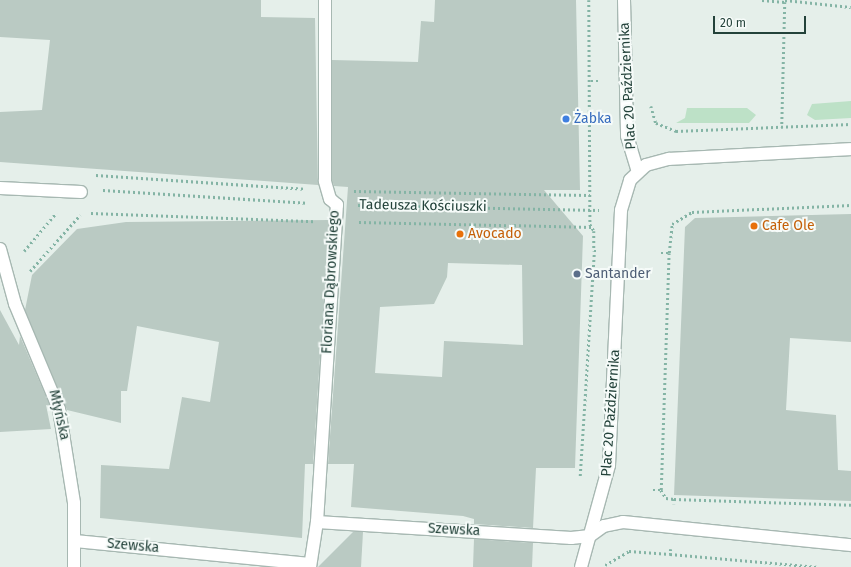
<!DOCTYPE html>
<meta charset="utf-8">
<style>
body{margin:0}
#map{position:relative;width:851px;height:567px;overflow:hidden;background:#e5efea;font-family:"Fira Sans",sans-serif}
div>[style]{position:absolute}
.green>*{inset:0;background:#bde1c7}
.building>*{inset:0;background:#bacac3}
.path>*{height:2.5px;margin-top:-1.25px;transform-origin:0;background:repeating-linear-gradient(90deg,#84b4a5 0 2px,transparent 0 5px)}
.roads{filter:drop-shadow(1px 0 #a7b8b2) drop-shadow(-1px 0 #a7b8b2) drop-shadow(0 1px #a7b8b2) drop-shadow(0 -1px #a7b8b2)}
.pedestrian>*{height:12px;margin:-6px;padding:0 6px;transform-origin:6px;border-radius:6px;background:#fff}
.minor>*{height:12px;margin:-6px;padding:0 6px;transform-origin:6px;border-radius:6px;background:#fff}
.dots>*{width:11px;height:11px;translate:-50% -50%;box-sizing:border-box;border:2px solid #f6fbf9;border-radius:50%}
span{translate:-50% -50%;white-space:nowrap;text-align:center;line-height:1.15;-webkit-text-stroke:4px #f6fbf9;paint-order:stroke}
.street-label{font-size:14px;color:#23423a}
.shop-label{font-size:14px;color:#366cbe}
.left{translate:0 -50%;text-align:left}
.food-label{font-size:14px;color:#c56008}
.service-label{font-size:14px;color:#4e5e75}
.scale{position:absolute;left:713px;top:16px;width:93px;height:18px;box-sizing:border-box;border:2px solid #23423a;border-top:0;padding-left:5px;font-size:12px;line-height:14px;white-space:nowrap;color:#23423a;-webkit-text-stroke:3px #f6fbf9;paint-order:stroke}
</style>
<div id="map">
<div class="green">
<div style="clip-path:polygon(851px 101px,851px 118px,815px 120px,807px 115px,812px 104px)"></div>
<div style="clip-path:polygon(687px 108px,747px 108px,756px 115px,749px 123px,676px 123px,685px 118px)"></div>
</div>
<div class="building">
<div style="clip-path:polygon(0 0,261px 0,261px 17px,315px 18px,318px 185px,0 162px,0 112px,42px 110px,50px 40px,0 37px)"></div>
<div style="clip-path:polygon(evenodd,435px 0,576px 0,580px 190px,544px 190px,583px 236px,575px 468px,536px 468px,533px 528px,474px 524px,474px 519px,463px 516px,351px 507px,354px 464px,328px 464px,348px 187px,334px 186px,332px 180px,332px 60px,418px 62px,421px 21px,434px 22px,435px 0,448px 263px,522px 265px,523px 345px,444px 341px,442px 377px,375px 373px,380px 307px,434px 304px,447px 277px,448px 263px)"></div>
<div style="clip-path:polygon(851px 214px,851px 342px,790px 338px,786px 410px,836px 415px,838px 470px,851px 471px,851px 501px,674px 495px,685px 227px,695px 218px)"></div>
<div style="clip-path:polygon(329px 220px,313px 464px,305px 464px,302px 538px,100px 518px,101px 465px,169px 469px,182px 397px,210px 402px,219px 342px,137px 326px,127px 391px,121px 391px,121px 423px,67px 410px,25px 310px,32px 275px,77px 229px,126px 222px)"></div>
<div style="clip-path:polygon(0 310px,19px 345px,20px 336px,50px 406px,46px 405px,51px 429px,0 432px)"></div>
<div style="clip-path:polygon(353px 532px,363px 532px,361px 567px,318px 567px)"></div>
<div style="clip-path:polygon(474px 539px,533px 543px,532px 567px,473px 567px)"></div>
</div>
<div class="path">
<div style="left:589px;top:0;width:224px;rotate:89.7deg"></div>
<div style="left:590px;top:224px;width:8px;rotate:60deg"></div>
<div style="left:594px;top:231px;width:20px;rotate:90deg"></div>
<div style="left:762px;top:0;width:23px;rotate:5deg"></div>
<div style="left:785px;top:2px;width:125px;rotate:91.4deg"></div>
<div style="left:785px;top:0;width:66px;rotate:6.1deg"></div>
<div style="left:591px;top:81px;width:8px"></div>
<div style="left:651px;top:106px;width:18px;rotate:74deg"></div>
<div style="left:656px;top:123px;width:22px;rotate:22deg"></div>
<div style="left:676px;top:131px;width:175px;rotate:-2.3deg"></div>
<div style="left:96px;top:175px;width:209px;rotate:3.8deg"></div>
<div style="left:103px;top:190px;width:204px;rotate:3.6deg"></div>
<div style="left:354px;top:191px;width:236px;rotate:1deg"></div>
<div style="left:358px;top:205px;width:241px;rotate:1.2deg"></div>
<div style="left:91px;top:213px;width:223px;rotate:2.1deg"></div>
<div style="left:359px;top:222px;width:233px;rotate:1.2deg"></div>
<div style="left:24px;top:251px;width:50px;rotate:-49.9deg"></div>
<div style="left:661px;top:253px;width:8px"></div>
<div style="left:669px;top:253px;width:29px;rotate:-84deg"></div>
<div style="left:672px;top:224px;width:23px;rotate:-31deg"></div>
<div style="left:692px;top:212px;width:159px;rotate:-2.5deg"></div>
<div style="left:30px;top:271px;width:75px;rotate:-48.2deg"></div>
<div style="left:580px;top:476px;width:225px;rotate:-86.4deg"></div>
<div style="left:594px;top:251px;width:3px"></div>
<div style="left:653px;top:490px;width:8px"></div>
<div style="left:661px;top:490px;width:9px;rotate:58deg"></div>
<div style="left:666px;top:498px;width:8px;rotate:7deg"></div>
<div style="left:674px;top:499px;width:5px;rotate:90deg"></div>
<div style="left:661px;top:490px;width:237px;rotate:-88.1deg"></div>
<div style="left:674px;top:499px;width:177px;rotate:1.9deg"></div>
<div style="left:671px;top:549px;width:5px;rotate:101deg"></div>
<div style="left:670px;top:554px;width:149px;rotate:5deg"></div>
<div style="left:605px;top:565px;width:28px;rotate:-30deg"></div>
<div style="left:629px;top:551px;width:41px;rotate:4.2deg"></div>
</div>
<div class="roads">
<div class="pedestrian">
<div style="left:0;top:188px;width:81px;rotate:2.8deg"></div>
</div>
<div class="minor">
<div style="left:624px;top:0;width:136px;rotate:88.7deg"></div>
<div style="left:627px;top:136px;width:37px;rotate:73deg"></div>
<div style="left:0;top:249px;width:57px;rotate:74.7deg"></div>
<div style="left:15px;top:304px;width:114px;rotate:67.3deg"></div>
<div style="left:59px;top:409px;width:95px;rotate:80.9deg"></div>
<div style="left:74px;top:503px;width:64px;rotate:90deg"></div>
<div style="left:317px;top:522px;width:255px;rotate:3.6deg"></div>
<div style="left:571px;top:538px;width:19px;rotate:-6deg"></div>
<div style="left:590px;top:536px;width:17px;rotate:-36deg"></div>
<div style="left:604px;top:526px;width:19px;rotate:-12deg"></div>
<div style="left:623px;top:522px;width:229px;rotate:5.8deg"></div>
<div style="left:75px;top:541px;width:236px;rotate:5.6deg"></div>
<div style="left:310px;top:567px;width:46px;rotate:-81.2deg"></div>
<div style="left:317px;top:522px;width:318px;rotate:-86.4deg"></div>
<div style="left:337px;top:205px;width:9px;rotate:-139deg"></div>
<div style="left:330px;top:199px;width:19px;rotate:-106deg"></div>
<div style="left:325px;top:181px;width:181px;rotate:-90deg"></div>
<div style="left:581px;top:567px;width:106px;rotate:-74.6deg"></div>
<div style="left:609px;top:465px;width:255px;rotate:-87.3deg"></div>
<div style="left:621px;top:210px;width:31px;rotate:-73deg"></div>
<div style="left:630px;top:180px;width:22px;rotate:-43deg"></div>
<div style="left:646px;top:165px;width:24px;rotate:-15deg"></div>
<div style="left:669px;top:159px;width:182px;rotate:-3.1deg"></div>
</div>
</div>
<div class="dots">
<div style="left:566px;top:119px;background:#3f7fe0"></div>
<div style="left:754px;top:226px;background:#e8710a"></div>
<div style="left:460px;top:234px;background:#e8710a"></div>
<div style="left:577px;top:274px;background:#5c6f8a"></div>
</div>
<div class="street-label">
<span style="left:628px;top:86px;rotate:-93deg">Plac 20 Października</span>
<span style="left:423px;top:206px;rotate:1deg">Tadeusza Kościuszki</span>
<span style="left:331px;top:282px;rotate:-87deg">Floriana Dąbrowskiego</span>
<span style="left:611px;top:413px;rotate:-86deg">Plac 20 Października</span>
<span style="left:59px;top:415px;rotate:77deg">Młyńska</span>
<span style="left:454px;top:530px;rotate:3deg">Szewska</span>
<span style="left:133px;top:546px;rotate:5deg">Szewska</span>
</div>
<div class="shop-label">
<span class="left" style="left:574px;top:119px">Żabka</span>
</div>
<div class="food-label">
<span class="left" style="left:762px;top:226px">Cafe Ole</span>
<span class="left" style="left:468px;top:234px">Avocado</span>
</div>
<div class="service-label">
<span class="left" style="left:585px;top:274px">Santander</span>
</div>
<div class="scale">20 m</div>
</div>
